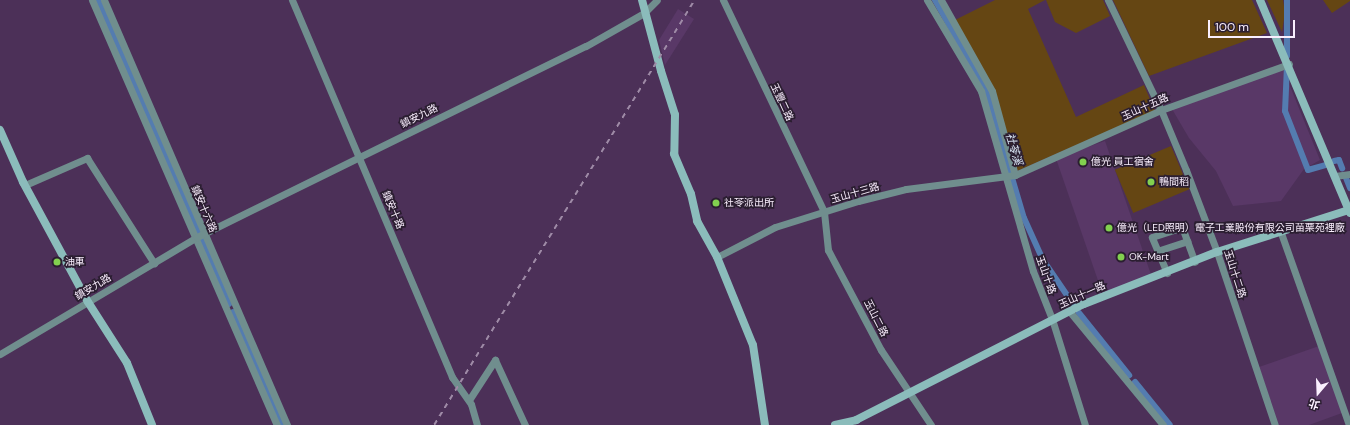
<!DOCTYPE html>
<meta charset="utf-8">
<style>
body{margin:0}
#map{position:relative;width:1350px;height:425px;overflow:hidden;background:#4c3058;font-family:"DM Sans","Noto Sans TC",sans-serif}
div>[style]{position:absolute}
.built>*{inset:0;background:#593867;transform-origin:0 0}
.green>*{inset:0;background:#654613;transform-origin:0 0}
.canal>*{height:6px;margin:-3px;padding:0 3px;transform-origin:3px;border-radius:3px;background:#547cb0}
.street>*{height:7px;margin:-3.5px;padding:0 3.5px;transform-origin:3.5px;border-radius:3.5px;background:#708e8e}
.secondary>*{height:8px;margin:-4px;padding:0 4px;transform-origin:4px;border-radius:4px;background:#8bbcbb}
.rail>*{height:1.5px;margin-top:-0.75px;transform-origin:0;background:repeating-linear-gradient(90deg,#9f8ba7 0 5px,transparent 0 10px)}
.dots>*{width:11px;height:11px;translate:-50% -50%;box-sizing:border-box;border:2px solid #2b1e31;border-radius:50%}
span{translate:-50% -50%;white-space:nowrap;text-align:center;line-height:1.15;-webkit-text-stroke:3.5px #2b1e31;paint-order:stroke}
.street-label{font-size:10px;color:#faeffe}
.poi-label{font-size:10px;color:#faeffe}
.left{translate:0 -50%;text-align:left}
.water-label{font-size:11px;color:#dae6f5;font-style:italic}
.north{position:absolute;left:1298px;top:373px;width:40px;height:40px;-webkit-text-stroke:3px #2b1e31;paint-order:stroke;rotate:199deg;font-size:11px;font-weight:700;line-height:16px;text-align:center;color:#faeffe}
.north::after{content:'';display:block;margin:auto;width:14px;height:18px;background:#faeffe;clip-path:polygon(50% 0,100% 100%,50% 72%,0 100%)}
.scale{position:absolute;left:1208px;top:20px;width:87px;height:18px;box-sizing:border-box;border:2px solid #faeffe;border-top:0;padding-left:5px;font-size:12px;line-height:14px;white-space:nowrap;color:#faeffe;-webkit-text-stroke:3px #2b1e31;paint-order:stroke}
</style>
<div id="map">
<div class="built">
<div style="clip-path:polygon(678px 9px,694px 19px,665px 65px,659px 40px)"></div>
<div style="clip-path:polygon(1283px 69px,1320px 160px,1304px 169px,1281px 201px,1233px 206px,1216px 171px,1189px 138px,1172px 109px)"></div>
<div style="left:1105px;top:141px;width:143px;height:52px;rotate:71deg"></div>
<div style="clip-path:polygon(1319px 346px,1342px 413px,1309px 425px,1279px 425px,1259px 367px)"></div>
</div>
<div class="green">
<div style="clip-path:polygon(995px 0,1045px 0,1028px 9px,1076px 117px,1144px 85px,1155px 111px,1017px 171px,994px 90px,955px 20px)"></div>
<div style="clip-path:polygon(1046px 0,1103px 0,1110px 16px,1076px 33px,1055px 22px)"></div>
<div style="clip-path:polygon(1113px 0,1252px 0,1267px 33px,1149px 76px)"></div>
<div style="clip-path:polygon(1267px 0,1283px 0,1285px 12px,1282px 32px)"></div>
<div style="clip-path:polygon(1323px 0,1350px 0,1350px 1px,1332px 13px)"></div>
<div style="left:1171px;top:146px;width:47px;height:61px;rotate:67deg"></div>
</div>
<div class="canal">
<div style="left:98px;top:0;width:331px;rotate:66.7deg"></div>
<div style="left:935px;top:0;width:103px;rotate:60.5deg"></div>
<div style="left:986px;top:90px;width:134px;rotate:73.5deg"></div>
<div style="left:1024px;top:218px;width:46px;rotate:65.7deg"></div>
<div style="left:1043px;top:260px;width:53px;rotate:55.7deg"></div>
<div style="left:1287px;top:0;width:56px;rotate:90deg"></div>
<div style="left:1287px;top:66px;width:45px;rotate:92.5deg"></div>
<div style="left:1285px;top:111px;width:63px;rotate:68.7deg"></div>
<div style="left:1308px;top:170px;width:18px;rotate:-16deg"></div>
<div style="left:1334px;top:161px;width:5px;rotate:-11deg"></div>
<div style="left:1339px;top:160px;width:9px;rotate:69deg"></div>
<div style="left:1346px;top:178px;width:11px;rotate:68deg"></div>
<div style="left:233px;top:312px;width:123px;rotate:66.6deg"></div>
<div style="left:1079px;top:313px;width:80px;rotate:51.1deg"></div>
<div style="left:1135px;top:382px;width:55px;rotate:50.9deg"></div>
</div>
<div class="street">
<div style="left:92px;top:0;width:464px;rotate:66.5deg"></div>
<div style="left:104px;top:0;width:463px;rotate:66.7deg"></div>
<div style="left:292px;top:0;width:410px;rotate:67deg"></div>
<div style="left:452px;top:377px;width:33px;rotate:55deg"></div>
<div style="left:471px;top:404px;width:22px;rotate:74deg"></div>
<div style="left:723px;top:0;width:235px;rotate:64.5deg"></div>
<div style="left:824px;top:212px;width:38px;rotate:84deg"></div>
<div style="left:828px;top:250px;width:113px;rotate:62.1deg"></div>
<div style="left:881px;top:350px;width:90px;rotate:56.3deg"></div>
<div style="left:927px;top:0;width:106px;rotate:59.3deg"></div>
<div style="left:981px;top:91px;width:187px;rotate:73.9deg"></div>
<div style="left:1033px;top:271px;width:52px;rotate:68.4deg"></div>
<div style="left:1052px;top:319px;width:111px;rotate:72.7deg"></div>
<div style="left:941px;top:0;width:104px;rotate:60.7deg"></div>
<div style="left:992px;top:91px;width:87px;rotate:74.7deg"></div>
<div style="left:1108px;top:0;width:122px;rotate:64.3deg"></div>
<div style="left:1161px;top:110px;width:65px;rotate:67.4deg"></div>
<div style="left:1186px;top:170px;width:88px;rotate:69.3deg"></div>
<div style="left:1217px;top:252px;width:182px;rotate:71.5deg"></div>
<div style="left:1335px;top:176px;width:15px;rotate:-8deg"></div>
<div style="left:25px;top:185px;width:68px;rotate:-23.5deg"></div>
<div style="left:87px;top:158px;width:125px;rotate:57.5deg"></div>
<div style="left:1281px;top:233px;width:204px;rotate:70.5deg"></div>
<div style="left:1157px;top:251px;width:32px;rotate:-18deg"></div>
<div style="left:717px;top:257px;width:65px;rotate:-27.3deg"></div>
<div style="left:775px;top:227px;width:87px;rotate:-17.4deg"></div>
<div style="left:858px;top:201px;width:49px;rotate:-14deg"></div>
<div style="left:906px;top:189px;width:110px;rotate:-7.3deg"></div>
<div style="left:1015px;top:175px;width:160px;rotate:-24deg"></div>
<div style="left:1161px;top:110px;width:136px;rotate:-19.8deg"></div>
<div style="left:1167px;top:273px;width:39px;rotate:-113deg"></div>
<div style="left:1152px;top:237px;width:32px;rotate:-18deg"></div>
<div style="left:1182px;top:227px;width:37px;rotate:70deg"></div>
<div style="left:1070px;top:312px;width:146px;rotate:50.5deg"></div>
<div style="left:0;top:354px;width:229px;rotate:-30.7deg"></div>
<div style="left:197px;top:237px;width:433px;rotate:-26.2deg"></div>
<div style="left:586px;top:46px;width:67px;rotate:-29.6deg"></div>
<div style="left:644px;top:13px;width:18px;rotate:-45deg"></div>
<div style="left:469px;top:400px;width:48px;rotate:-57deg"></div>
<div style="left:495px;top:360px;width:72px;rotate:65.2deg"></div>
</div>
<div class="secondary">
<div style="left:642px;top:0;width:73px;rotate:75deg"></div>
<div style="left:661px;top:71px;width:46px;rotate:72.3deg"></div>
<div style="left:675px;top:115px;width:39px;rotate:91deg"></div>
<div style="left:674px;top:154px;width:43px;rotate:67deg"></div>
<div style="left:691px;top:194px;width:28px;rotate:77deg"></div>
<div style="left:697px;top:221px;width:41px;rotate:60.9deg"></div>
<div style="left:717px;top:257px;width:95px;rotate:67.8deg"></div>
<div style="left:753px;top:345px;width:81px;rotate:81.5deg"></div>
<div style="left:1260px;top:0;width:231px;rotate:67.1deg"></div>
<div style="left:0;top:130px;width:57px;rotate:66.1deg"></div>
<div style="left:23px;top:182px;width:136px;rotate:61.6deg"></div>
<div style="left:88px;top:302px;width:72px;rotate:57.4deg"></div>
<div style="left:127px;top:363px;width:67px;rotate:68deg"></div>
<div style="left:835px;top:425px;width:22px;rotate:-13deg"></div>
<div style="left:856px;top:420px;width:256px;rotate:-27deg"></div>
<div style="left:1084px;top:304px;width:143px;rotate:-21.4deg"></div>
<div style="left:1217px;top:252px;width:139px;rotate:-17.7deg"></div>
</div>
<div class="rail">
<div style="left:434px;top:425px;width:498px;rotate:-58.5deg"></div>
</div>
<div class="dots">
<div style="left:1083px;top:162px;background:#82d04f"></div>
<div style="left:1151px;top:182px;background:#82d04f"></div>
<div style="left:716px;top:203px;background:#82d04f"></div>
<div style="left:1109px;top:228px;background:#82d04f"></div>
<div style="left:1121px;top:257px;background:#82d04f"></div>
<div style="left:57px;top:262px;background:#82d04f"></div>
</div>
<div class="street-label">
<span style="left:782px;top:102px;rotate:65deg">玉豐二路</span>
<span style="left:1145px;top:107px;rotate:-24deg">玉山十五路</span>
<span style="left:419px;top:116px;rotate:-26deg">鎮安九路</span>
<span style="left:855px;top:193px;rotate:-16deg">玉山十三路</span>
<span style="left:204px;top:209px;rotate:67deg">鎮安十六路</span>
<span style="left:393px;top:210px;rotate:67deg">鎮安十路</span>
<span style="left:1235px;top:274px;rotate:72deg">玉山十二路</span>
<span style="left:1046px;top:275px;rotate:70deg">玉山十路</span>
<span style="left:93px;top:287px;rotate:-31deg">鎮安九路</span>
<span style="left:1082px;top:295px;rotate:-24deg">玉山十一路</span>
<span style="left:876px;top:318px;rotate:63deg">玉山二路</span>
</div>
<div class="poi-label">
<span class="left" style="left:1091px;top:162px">億光 員工宿舍</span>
<span class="left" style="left:1159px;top:182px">鴨間稻</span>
<span class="left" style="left:724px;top:203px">社苓派出所</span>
<span class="left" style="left:1117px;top:228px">億光（LED照明）電子工業股份有限公司苗栗苑裡廠</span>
<span class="left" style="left:1129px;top:257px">OK-Mart</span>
<span class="left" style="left:65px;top:262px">油車</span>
</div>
<div class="water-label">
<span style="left:1014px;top:149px;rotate:73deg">社苓溪</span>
</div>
<div class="north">北</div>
<div class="scale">100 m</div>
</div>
